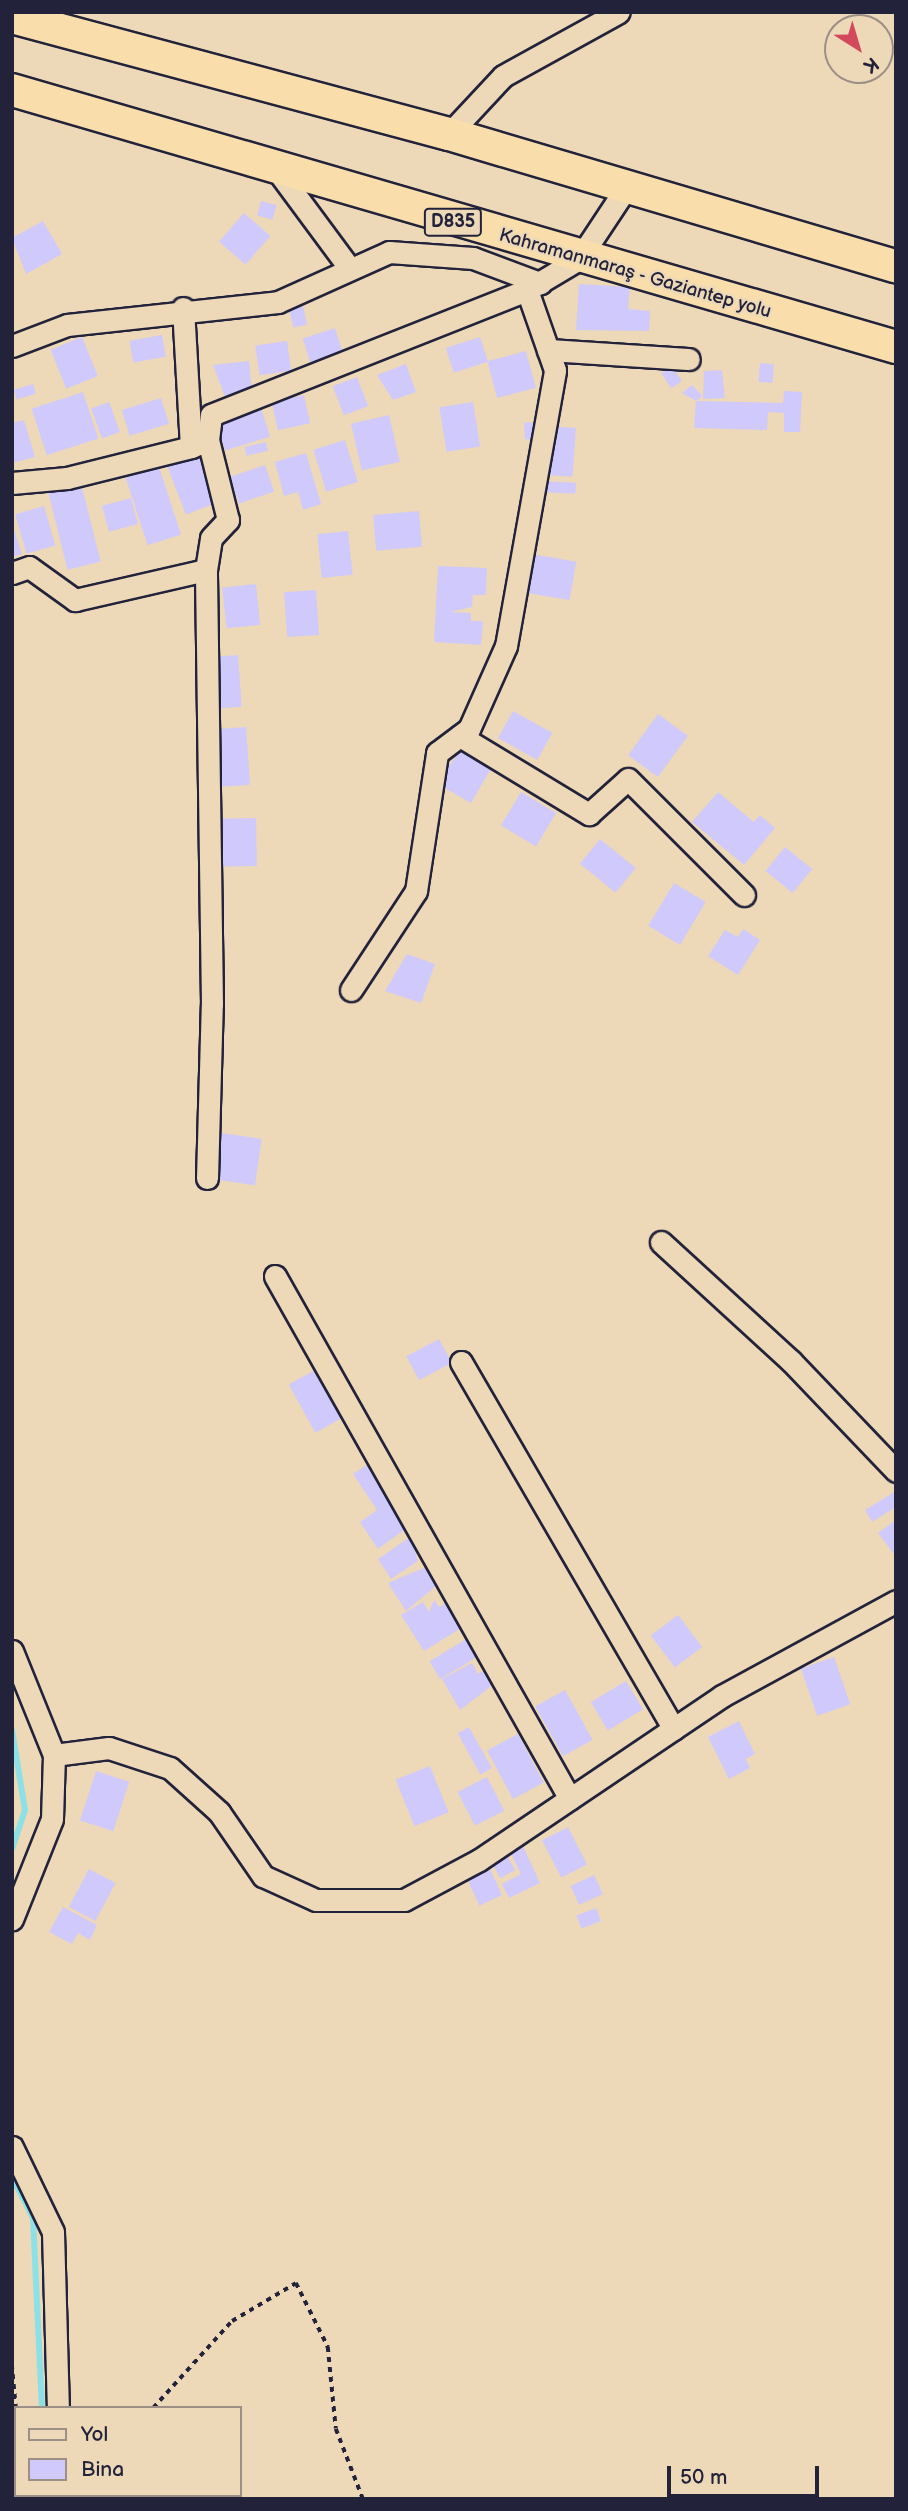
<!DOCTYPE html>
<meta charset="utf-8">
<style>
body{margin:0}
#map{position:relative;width:908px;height:2511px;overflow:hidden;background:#edd8b7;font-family:"Balsamiq Sans",sans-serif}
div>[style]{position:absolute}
.stream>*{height:6px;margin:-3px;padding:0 3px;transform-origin:3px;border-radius:3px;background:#8ee0e7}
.building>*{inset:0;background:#d0cafc;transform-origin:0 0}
.path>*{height:3.5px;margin-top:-1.75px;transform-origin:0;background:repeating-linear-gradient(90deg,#22223b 0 5px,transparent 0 10px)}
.roads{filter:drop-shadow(2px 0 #22223b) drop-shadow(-2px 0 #22223b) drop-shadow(0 2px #22223b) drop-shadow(0 -2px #22223b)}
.minor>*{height:21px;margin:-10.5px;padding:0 10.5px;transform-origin:10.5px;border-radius:10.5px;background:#edd8b7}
.highway>*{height:32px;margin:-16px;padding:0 16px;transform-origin:16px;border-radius:16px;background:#f9deab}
span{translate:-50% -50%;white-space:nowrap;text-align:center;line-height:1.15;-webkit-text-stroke:5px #edd8b7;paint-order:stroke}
.shield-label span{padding:2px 5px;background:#edd8b7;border:2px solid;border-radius:5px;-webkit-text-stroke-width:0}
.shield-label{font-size:18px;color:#22223b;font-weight:700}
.street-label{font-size:19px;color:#22223b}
.frame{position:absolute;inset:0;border:14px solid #22223b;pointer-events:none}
.legend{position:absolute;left:14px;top:2406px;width:228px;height:91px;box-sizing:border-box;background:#edd8b7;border:2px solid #9c8f85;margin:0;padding:9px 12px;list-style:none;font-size:21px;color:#22223b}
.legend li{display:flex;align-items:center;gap:14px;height:35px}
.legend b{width:35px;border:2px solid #9c8f85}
.north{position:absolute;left:824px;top:14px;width:70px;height:70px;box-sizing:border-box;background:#edd8b7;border:2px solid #9c8f85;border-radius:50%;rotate:143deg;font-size:19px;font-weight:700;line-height:28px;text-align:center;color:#22223b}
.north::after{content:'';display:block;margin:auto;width:24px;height:32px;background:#d1495b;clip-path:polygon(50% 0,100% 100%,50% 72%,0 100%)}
.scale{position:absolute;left:667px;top:2466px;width:152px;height:32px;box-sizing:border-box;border:4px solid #22223b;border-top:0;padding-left:9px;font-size:21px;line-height:24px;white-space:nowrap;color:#22223b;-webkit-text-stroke:5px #edd8b7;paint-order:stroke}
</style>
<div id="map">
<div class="stream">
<div style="left:12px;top:1730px;width:81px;rotate:80.8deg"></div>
<div style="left:25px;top:1810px;width:41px;rotate:108.4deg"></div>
<div style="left:12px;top:2177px;width:46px;rotate:62.9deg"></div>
<div style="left:33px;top:2218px;width:190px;rotate:87.3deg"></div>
<div style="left:34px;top:2499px;width:4px;rotate:-90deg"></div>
</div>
<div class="building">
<div style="left:261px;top:201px;width:16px;height:15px;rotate:15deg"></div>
<div style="left:244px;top:213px;width:35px;height:38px;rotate:41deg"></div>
<div style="clip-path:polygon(43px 221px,62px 254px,26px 274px,12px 238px)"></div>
<div style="clip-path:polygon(579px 284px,630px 287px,628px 309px,650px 311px,649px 331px,576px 330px)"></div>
<div style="left:302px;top:302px;width:23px;height:14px;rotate:77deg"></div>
<div style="left:335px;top:328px;width:28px;height:34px;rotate:72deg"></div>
<div style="left:162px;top:335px;width:22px;height:33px;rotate:80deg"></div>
<div style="left:82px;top:337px;width:42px;height:34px;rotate:68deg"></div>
<div style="left:480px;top:337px;width:26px;height:36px;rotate:72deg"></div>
<div style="left:287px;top:341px;width:30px;height:32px;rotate:82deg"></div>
<div style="left:526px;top:351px;width:38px;height:40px;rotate:75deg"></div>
<div style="clip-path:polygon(249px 361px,252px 391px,227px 402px,213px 365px)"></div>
<div style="left:760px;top:363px;width:14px;height:19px;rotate:4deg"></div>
<div style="clip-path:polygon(406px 364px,416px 392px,393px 400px,377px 375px)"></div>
<div style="left:672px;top:366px;width:18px;height:13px;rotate:56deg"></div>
<div style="clip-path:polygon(722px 370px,725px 398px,703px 399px,704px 371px)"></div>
<div style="left:357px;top:377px;width:31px;height:26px;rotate:69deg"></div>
<div style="left:33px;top:384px;width:10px;height:20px;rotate:73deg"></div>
<div style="clip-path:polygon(692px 385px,702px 396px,696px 401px,783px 403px,784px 391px,802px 392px,800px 432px,784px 432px,784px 413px,768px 412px,767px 430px,694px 428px,696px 401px,682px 393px)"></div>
<div style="left:83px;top:392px;width:49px;height:54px;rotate:72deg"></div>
<div style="left:304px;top:395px;width:29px;height:33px;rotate:78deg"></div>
<div style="left:161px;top:398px;width:27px;height:41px;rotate:73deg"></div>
<div style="left:109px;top:402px;width:32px;height:19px;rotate:70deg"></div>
<div style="left:473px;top:402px;width:45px;height:34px;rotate:81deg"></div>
<div style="left:261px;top:407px;width:31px;height:47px;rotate:73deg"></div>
<div style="left:389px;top:415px;width:48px;height:39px;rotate:77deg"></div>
<div style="clip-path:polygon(24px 420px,35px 457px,12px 463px,12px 423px)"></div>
<div style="left:536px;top:422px;width:17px;height:12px;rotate:87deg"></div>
<div style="left:549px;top:426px;width:27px;height:49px;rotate:4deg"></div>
<div style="left:345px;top:440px;width:44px;height:33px;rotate:73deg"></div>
<div style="left:266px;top:442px;width:9px;height:22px;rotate:77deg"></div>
<div style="left:204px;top:453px;width:51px;height:39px;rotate:69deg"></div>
<div style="clip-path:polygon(306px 453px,321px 504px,303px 510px,298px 492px,284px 496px,275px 462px)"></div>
<div style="left:265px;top:465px;width:28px;height:37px;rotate:71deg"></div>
<div style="left:159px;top:467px;width:71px;height:35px;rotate:72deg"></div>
<div style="left:80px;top:479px;width:85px;height:34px;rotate:76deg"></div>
<div style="left:542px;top:481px;width:34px;height:11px;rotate:3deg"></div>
<div style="left:131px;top:498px;width:27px;height:30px;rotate:75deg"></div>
<div style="left:44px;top:506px;width:41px;height:30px;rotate:74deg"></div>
<div style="left:419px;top:511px;width:36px;height:46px;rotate:85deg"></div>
<div style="clip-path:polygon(12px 523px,22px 554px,12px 557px)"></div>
<div style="left:348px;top:531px;width:44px;height:31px;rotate:84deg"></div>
<div style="left:532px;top:554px;width:45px;height:39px;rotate:10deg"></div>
<div style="clip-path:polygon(438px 566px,487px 568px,486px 595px,473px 595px,472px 607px,450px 612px,471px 613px,471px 621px,483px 621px,481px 645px,434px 642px)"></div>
<div style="left:256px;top:584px;width:41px;height:34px;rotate:84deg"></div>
<div style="left:316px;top:590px;width:45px;height:32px;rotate:86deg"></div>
<div style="left:238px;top:655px;width:52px;height:27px;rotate:86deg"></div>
<div style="left:513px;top:711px;width:45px;height:31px;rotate:29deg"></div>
<div style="left:658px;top:714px;width:37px;height:51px;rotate:36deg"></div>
<div style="left:246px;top:727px;width:58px;height:32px;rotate:86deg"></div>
<div style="clip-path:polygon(462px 749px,492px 767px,471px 803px,436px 783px)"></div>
<div style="left:521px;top:792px;width:41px;height:39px;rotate:31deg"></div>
<div style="clip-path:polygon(718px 792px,754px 822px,760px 815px,775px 828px,744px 865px,692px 822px)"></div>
<div style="left:256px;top:818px;width:48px;height:39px;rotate:89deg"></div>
<div style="left:600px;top:839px;width:46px;height:32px;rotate:39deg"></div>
<div style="left:785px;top:847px;width:35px;height:31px;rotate:39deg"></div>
<div style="left:674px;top:883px;width:37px;height:50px;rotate:31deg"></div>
<div style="clip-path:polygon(743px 929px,760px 940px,738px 975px,708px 956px,725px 930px,738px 937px)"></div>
<div style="clip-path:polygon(407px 954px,435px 964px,421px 1003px,385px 991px)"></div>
<div style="left:221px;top:1133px;width:41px;height:47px;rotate:8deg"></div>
<div style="left:439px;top:1339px;width:27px;height:37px;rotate:62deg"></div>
<div style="left:315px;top:1370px;width:55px;height:30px;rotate:61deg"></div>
<div style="clip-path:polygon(368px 1464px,407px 1528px,378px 1549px,360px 1522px,377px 1510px,353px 1474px)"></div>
<div style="clip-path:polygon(896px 1491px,896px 1507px,872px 1522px,865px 1510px)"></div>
<div style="clip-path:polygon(896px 1520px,896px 1557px,878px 1533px)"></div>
<div style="clip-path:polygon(410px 1537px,418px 1561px,391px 1579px,378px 1559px)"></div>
<div style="clip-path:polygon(433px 1564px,443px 1580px,406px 1611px,388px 1583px)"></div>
<div style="clip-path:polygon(434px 1600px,439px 1607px,447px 1602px,463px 1627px,424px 1651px,401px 1615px,423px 1602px,429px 1612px)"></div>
<div style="left:678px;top:1615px;width:40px;height:34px;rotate:53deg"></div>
<div style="left:468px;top:1638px;width:21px;height:45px;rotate:59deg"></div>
<div style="left:834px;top:1657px;width:50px;height:35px;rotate:71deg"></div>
<div style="clip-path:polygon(472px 1663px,478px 1674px,491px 1666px,499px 1680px,460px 1710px,442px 1679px)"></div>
<div style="left:626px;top:1681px;width:33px;height:41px;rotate:59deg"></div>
<div style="left:565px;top:1690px;width:57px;height:34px;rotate:61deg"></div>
<div style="clip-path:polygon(739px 1721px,755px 1754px,746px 1759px,750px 1768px,729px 1779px,708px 1737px)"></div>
<div style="left:469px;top:1727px;width:47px;height:13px;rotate:61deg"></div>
<div style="left:518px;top:1734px;width:55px;height:35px;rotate:62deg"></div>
<div style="left:430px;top:1766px;width:50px;height:37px;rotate:68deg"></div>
<div style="left:96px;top:1771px;width:35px;height:52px;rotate:18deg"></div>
<div style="left:487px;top:1777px;width:38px;height:33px;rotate:63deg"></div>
<div style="left:568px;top:1827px;width:42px;height:29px;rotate:63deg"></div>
<div style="clip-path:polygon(522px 1844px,540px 1883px,509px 1898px,502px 1884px,521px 1874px,509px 1850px)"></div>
<div style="left:504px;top:1850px;width:23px;height:17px;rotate:61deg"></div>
<div style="left:489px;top:1867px;width:31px;height:25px;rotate:65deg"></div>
<div style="left:89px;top:1869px;width:30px;height:43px;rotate:28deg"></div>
<div style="left:594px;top:1875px;width:21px;height:26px;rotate:65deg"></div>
<div style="clip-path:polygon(63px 1907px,97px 1925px,90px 1940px,78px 1933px,72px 1944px,49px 1932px)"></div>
<div style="left:596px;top:1908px;width:14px;height:21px;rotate:69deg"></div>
</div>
<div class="path">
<div style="left:12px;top:2364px;width:44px;rotate:84.8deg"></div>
<div style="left:153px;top:2408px;width:118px;rotate:-47.8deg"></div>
<div style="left:232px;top:2321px;width:74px;rotate:-30.7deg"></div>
<div style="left:296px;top:2283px;width:72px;rotate:63.4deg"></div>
<div style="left:328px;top:2347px;width:82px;rotate:84.4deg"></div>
<div style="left:336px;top:2429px;width:75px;rotate:68.9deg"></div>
<div style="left:12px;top:2497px;width:27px;rotate:-82deg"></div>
<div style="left:89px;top:2499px;width:21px;rotate:-11deg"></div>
</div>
<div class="roads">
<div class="minor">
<div style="left:449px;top:134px;width:79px;rotate:-47deg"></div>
<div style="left:503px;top:76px;width:132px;rotate:-28.9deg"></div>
<div style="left:276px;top:169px;width:124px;rotate:53.5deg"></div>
<div style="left:183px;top:308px;width:139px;rotate:86.7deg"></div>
<div style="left:12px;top:346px;width:59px;rotate:-20.9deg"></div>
<div style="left:67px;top:325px;width:212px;rotate:-6.2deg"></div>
<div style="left:278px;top:302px;width:122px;rotate:-24.2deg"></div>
<div style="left:389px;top:252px;width:84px;rotate:4.1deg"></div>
<div style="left:473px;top:258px;width:72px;rotate:20.5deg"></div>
<div style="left:548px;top:350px;width:141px;rotate:3.7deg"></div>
<div style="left:12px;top:483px;width:55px;rotate:-5.2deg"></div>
<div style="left:67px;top:478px;width:128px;rotate:-14deg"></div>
<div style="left:191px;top:447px;width:18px;rotate:-22deg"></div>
<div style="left:208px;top:440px;width:25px;rotate:-83deg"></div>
<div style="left:211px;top:415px;width:340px;rotate:-21.6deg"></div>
<div style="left:527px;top:290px;width:61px;rotate:-30.8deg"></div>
<div style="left:579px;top:259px;width:85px;rotate:-56.5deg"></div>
<div style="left:12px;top:573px;width:18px;rotate:-19deg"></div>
<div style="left:29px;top:567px;width:57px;rotate:35.7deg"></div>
<div style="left:75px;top:600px;width:134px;rotate:-12.9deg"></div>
<div style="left:460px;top:736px;width:151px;rotate:31.2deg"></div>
<div style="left:589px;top:814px;width:52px;rotate:-41.9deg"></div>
<div style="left:628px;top:779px;width:164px;rotate:45deg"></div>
<div style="left:351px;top:990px;width:118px;rotate:-56.7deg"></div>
<div style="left:416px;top:891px;width:140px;rotate:-81.3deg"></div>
<div style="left:437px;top:753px;width:40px;rotate:-37deg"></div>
<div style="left:469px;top:729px;width:91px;rotate:-66deg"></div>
<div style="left:506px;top:646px;width:280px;rotate:-79.9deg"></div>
<div style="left:555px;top:370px;width:85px;rotate:-109.3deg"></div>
<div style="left:207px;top:1178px;width:174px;rotate:-88.4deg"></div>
<div style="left:212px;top:1004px;width:434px;rotate:-90.8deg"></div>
<div style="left:206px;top:570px;width:32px;rotate:-81deg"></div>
<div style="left:211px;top:538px;width:25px;rotate:-47deg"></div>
<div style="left:228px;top:520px;width:82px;rotate:-104deg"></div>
<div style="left:661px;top:1242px;width:176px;rotate:42.5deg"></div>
<div style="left:791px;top:1361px;width:152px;rotate:46.3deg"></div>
<div style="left:275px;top:1276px;width:600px;rotate:60.57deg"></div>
<div style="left:461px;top:1362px;width:424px;rotate:59.9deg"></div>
<div style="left:12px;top:1651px;width:112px;rotate:68deg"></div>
<div style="left:54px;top:1755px;width:64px;rotate:91.8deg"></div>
<div style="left:52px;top:1819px;width:108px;rotate:111.8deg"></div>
<div style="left:54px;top:1755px;width:55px;rotate:-7.3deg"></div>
<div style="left:109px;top:1748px;width:64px;rotate:18.2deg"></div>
<div style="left:170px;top:1768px;width:66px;rotate:41.9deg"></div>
<div style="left:219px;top:1812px;width:78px;rotate:55.5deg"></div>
<div style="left:263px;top:1876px;width:58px;rotate:24.4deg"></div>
<div style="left:316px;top:1900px;width:88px"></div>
<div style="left:404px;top:1900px;width:85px;rotate:-28.1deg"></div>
<div style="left:479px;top:1860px;width:293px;rotate:-34deg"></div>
<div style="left:722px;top:1696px;width:198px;rotate:-28.6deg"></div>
<div style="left:12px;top:2147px;width:94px;rotate:64.2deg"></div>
<div style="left:53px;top:2232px;width:176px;rotate:88.4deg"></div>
<div style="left:48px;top:2499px;width:4px;rotate:-76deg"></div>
</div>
<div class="highway">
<div style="left:12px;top:17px;width:452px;rotate:15deg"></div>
<div style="left:449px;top:134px;width:466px;rotate:16.5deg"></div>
<div style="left:12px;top:90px;width:921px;rotate:16.21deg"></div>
</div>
</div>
<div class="shield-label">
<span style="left:453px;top:222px">D835</span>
</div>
<div class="street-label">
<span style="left:635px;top:274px;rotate:16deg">Kahramanmaraş - Gaziantep yolu</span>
</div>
<div class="frame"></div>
<ul class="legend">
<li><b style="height:9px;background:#edd8b7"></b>Yol</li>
<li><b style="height:19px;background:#d0cafc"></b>Bina</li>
</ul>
<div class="north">K</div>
<div class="scale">50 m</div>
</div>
